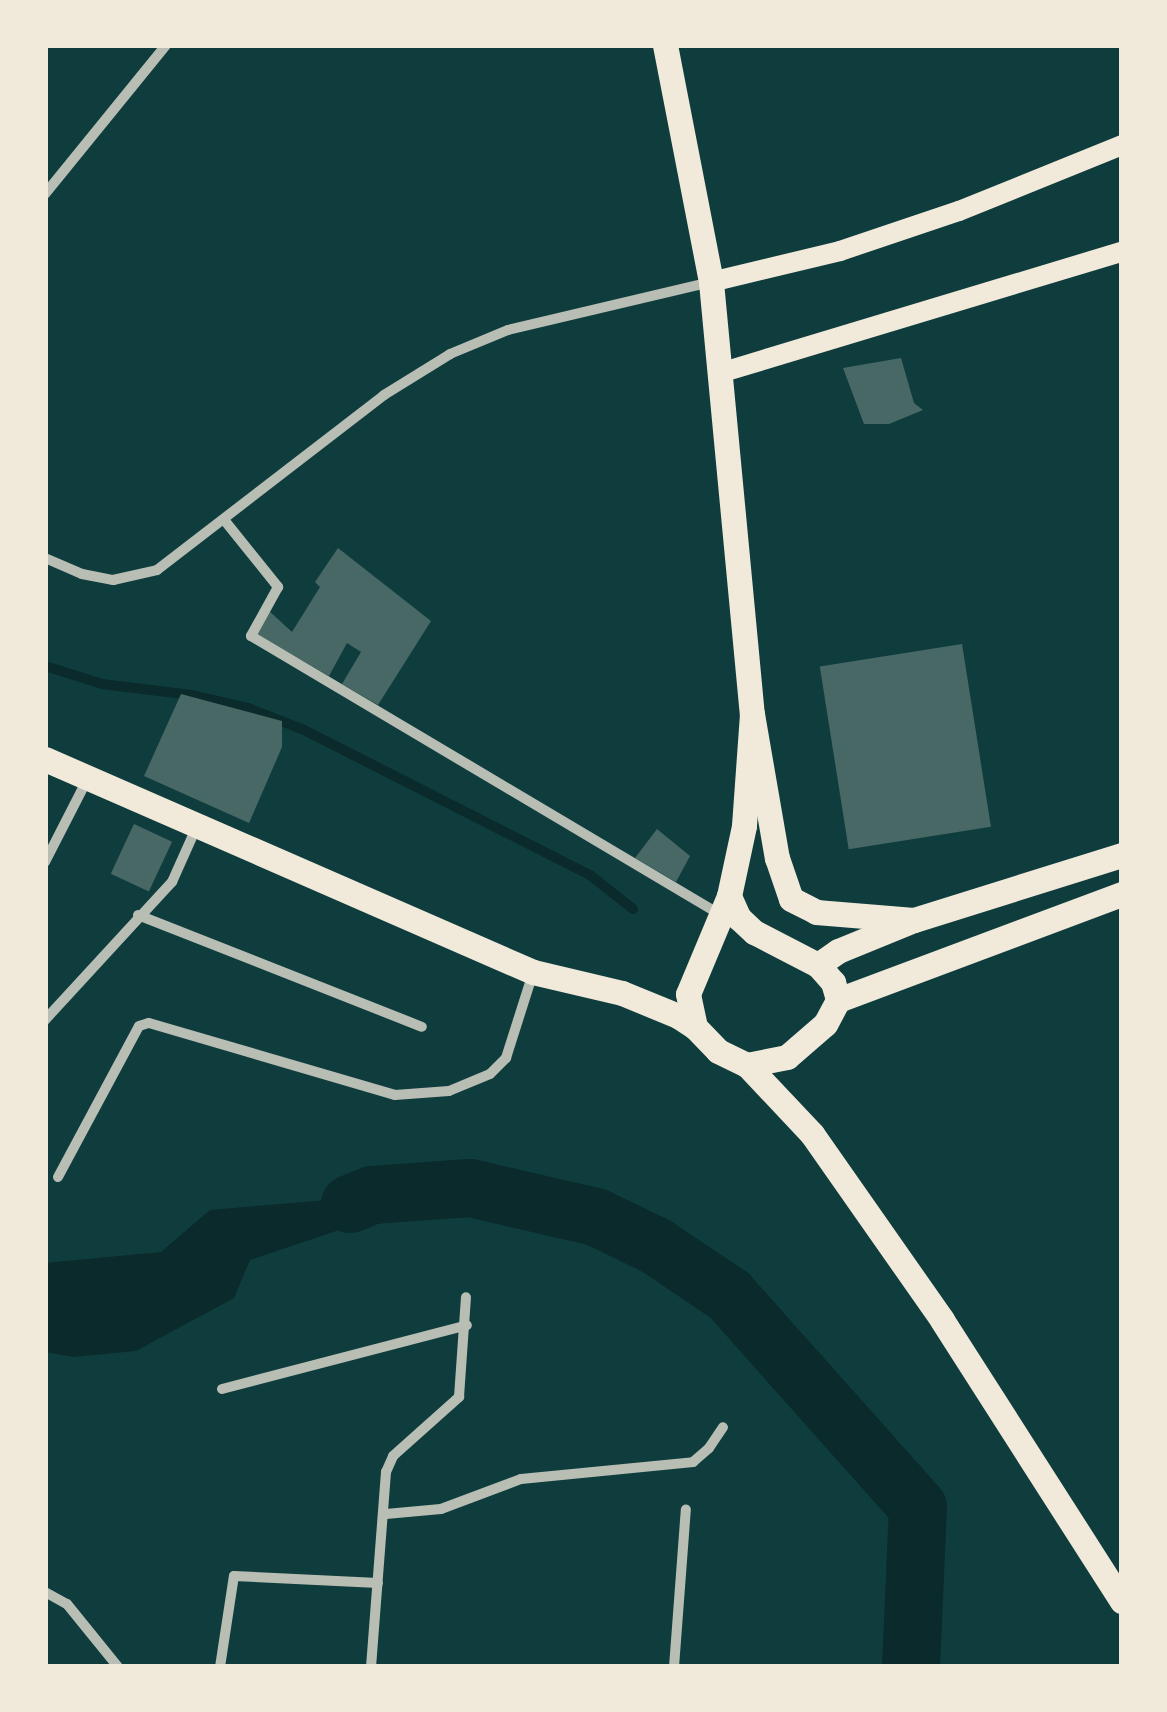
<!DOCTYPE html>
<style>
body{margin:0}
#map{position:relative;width:1167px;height:1712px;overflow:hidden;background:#0f3d3e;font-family:"PT Sans Narrow",sans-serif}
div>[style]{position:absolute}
.water>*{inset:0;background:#0a2a2b}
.stream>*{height:10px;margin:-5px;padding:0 5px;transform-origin:5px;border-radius:5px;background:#0a2a2b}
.river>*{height:58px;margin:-29px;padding:0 29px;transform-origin:29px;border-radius:29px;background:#0a2a2b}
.building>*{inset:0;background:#486865;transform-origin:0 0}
.minor>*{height:10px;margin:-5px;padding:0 5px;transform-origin:5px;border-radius:5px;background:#b8beb3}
.secondary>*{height:20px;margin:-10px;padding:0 10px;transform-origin:10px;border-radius:10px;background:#f1e9da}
.primary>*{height:25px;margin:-12.5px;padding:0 12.5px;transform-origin:12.5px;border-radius:12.5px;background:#f1e9da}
span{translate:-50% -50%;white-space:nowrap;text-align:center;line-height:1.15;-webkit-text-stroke:8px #f1e9da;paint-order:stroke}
.frame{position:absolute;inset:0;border:48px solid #f1e9da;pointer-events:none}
</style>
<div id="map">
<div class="water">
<div style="clip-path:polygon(379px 1179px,427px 1179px,424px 1217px,345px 1228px,250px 1260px,234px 1298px,136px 1351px,73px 1357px,45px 1352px,45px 1263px,161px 1252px,210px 1210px,327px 1200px)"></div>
</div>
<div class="stream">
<div style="left:45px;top:666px;width:60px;rotate:17.5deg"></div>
<div style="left:102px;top:684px;width:90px;rotate:7deg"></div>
<div style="left:191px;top:695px;width:58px;rotate:12.8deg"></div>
<div style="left:248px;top:708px;width:58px;rotate:21.3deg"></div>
<div style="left:302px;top:729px;width:323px;rotate:26.9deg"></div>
<div style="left:590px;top:875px;width:55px;rotate:38.3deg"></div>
</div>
<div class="river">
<div style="left:350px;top:1204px;width:24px;rotate:-22deg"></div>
<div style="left:372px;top:1195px;width:98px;rotate:-4.1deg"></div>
<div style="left:470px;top:1188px;width:129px;rotate:13deg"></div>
<div style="left:596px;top:1217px;width:67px;rotate:25.8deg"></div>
<div style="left:656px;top:1246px;width:88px;rotate:33.9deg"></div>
<div style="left:729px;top:1295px;width:284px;rotate:48.3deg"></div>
<div style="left:918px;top:1507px;width:160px;rotate:92.5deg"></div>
</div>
<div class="building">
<div style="clip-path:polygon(901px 358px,914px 403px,923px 410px,889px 424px,864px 424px,843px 368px)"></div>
<div style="clip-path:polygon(338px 548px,431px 621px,378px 705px,342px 684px,361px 652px,347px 643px,329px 676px,256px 634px,268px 610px,292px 632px,320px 587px,315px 582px)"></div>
<div style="left:962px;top:644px;width:185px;height:144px;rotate:81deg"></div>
<div style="clip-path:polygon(181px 694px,282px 721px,282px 747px,249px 823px,144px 776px)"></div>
<div style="left:134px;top:824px;width:42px;height:55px;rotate:25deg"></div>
<div style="clip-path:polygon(657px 829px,690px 856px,676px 882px,635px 858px)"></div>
</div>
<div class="minor">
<div style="left:45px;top:194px;width:192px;rotate:-50.9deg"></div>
<div style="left:225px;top:521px;width:85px;rotate:51.2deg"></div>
<div style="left:278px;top:587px;width:56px;rotate:118.9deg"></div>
<div style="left:251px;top:636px;width:547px;rotate:30.69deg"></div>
<div style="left:45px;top:558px;width:40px;rotate:23.4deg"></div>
<div style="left:82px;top:574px;width:32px;rotate:11deg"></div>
<div style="left:113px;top:580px;width:45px;rotate:-12.8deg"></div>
<div style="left:157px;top:570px;width:287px;rotate:-37.6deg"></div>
<div style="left:384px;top:395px;width:78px;rotate:-31.8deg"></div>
<div style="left:450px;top:354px;width:63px;rotate:-22.5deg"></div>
<div style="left:508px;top:330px;width:209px;rotate:-13.3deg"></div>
<div style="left:45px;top:862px;width:92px;rotate:-62.9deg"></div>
<div style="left:138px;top:915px;width:305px;rotate:21.5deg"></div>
<div style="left:45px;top:1020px;width:188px;rotate:-47.4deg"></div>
<div style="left:172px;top:882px;width:61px;rotate:-65.9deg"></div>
<div style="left:58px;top:1177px;width:171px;rotate:-61.8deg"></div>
<div style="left:139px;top:1026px;width:10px;rotate:-17deg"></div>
<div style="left:149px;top:1023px;width:256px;rotate:16.3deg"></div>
<div style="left:395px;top:1095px;width:54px;rotate:-4.2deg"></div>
<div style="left:449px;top:1091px;width:44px;rotate:-22.5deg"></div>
<div style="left:490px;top:1074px;width:23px;rotate:-45deg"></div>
<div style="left:506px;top:1058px;width:89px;rotate:-72.4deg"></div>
<div style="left:222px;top:1389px;width:253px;rotate:-14.6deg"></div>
<div style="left:386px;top:1514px;width:55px;rotate:-5.2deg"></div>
<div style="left:441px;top:1509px;width:85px;rotate:-20.6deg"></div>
<div style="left:521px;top:1479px;width:173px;rotate:-5.6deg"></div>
<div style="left:693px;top:1462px;width:21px;rotate:-41deg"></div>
<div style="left:709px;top:1448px;width:25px;rotate:-56deg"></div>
<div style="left:45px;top:1592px;width:25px;rotate:29deg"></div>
<div style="left:67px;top:1604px;width:81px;rotate:51deg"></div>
<div style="left:220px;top:1667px;width:92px;rotate:-81.3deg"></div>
<div style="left:234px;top:1576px;width:144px;rotate:2.8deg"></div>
<div style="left:371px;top:1667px;width:196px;rotate:-85.6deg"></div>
<div style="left:386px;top:1472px;width:17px;rotate:-66deg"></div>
<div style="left:393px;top:1456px;width:89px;rotate:-41.8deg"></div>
<div style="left:459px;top:1397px;width:100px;rotate:-86deg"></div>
<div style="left:674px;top:1667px;width:158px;rotate:-85.7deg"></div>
</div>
<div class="secondary">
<div style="left:711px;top:282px;width:133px;rotate:-13.5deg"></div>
<div style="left:840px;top:251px;width:126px;rotate:-18.6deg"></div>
<div style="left:959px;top:211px;width:176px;rotate:-22deg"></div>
<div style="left:720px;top:373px;width:420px;rotate:-16.8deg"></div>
</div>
<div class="primary">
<div style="left:665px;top:45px;width:241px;rotate:79deg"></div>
<div style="left:711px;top:282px;width:434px;rotate:84.6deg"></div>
<div style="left:752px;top:714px;width:146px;rotate:80.2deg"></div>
<div style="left:777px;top:858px;width:43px;rotate:71.1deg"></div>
<div style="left:791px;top:899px;width:28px;rotate:27deg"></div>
<div style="left:816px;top:912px;width:98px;rotate:4.7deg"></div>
<div style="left:752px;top:714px;width:112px;rotate:94.1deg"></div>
<div style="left:744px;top:826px;width:72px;rotate:102.1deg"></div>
<div style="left:729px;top:896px;width:106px;rotate:112.7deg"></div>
<div style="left:688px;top:994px;width:34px;rotate:78deg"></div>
<div style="left:695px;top:1027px;width:33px;rotate:46deg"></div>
<div style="left:718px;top:1051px;width:32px;rotate:26deg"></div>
<div style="left:747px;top:1065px;width:95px;rotate:46.7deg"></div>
<div style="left:812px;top:1134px;width:227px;rotate:55deg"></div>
<div style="left:942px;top:1320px;width:334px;rotate:57.4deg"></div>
<div style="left:45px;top:759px;width:532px;rotate:23.58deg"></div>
<div style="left:533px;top:972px;width:91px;rotate:13.3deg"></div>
<div style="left:622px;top:993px;width:61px;rotate:22.3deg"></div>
<div style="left:678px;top:1016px;width:20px;rotate:33deg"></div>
<div style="left:729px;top:896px;width:24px;rotate:66deg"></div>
<div style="left:739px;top:918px;width:21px;rotate:43deg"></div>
<div style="left:754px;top:932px;width:72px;rotate:27.3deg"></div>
<div style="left:818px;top:965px;width:23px;rotate:49deg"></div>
<div style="left:833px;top:982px;width:19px;rotate:74deg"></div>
<div style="left:838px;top:1000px;width:27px;rotate:118deg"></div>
<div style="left:825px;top:1024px;width:50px;rotate:139deg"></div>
<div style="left:787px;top:1057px;width:41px;rotate:168.7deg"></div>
<div style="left:818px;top:965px;width:24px;rotate:-35deg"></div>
<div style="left:838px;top:951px;width:82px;rotate:-22.2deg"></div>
<div style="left:914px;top:920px;width:218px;rotate:-17.4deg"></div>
<div style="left:838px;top:1000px;width:303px;rotate:-20.5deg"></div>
</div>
<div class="frame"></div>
</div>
